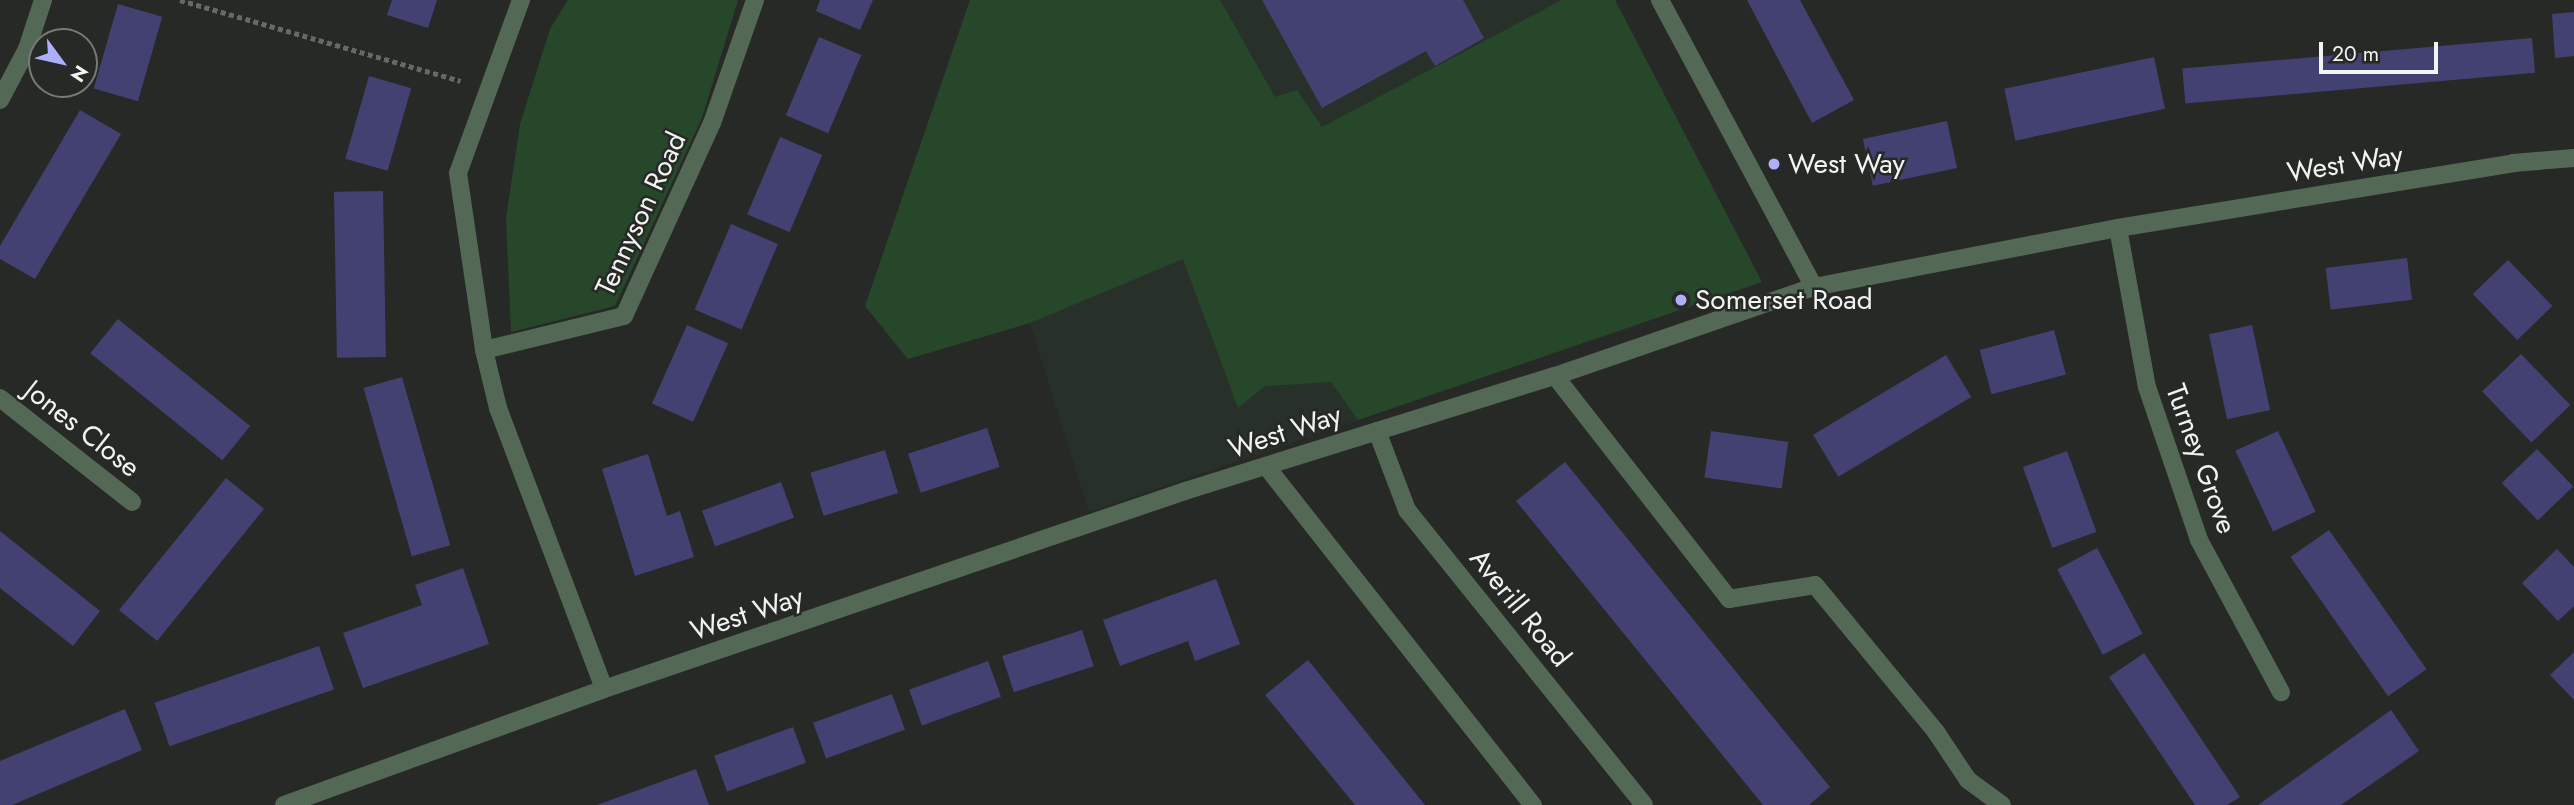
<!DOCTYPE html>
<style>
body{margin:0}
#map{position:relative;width:2574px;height:805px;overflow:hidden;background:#262926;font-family:Jost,sans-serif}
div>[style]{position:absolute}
.built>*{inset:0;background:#283129}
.green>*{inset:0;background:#27472b}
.building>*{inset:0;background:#424172;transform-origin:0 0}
.path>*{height:4.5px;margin-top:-2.25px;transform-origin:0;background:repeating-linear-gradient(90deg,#666966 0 5px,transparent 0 8.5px)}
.service>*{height:18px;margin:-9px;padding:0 9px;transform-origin:9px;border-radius:9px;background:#546856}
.minor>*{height:18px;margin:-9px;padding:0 9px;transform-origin:9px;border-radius:9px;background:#546856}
.tertiary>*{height:18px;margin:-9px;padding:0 9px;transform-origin:9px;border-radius:9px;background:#546856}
.dots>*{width:19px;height:19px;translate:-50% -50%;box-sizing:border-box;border:4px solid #262926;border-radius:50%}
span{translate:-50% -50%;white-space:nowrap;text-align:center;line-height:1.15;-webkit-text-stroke:5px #262926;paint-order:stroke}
.poi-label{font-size:28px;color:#f2f4f2}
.left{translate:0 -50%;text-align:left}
.street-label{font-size:28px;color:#f2f4f2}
.north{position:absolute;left:28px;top:28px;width:70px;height:70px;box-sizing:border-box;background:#262926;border:2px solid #787a78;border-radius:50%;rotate:123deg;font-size:19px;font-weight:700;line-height:28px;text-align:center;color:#f2f4f2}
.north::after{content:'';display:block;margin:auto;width:24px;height:32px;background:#adaffb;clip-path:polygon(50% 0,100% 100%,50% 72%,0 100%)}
.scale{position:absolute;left:2319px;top:42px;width:119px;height:32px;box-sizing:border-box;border:4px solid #f2f4f2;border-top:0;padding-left:9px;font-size:21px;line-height:24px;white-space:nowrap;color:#f2f4f2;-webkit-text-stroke:5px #262926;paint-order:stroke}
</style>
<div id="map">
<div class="built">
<div style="clip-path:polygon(970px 0,1615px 0,1762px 282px,1089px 512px,1030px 323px,908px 359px,865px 306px)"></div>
</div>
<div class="green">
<div style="clip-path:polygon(568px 0,738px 0,702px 118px,615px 306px,511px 332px,506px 218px,520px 124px,550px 29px)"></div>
<div style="clip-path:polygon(970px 0,1220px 0,1275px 97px,1297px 90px,1322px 127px,1562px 0,1615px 0,1762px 282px,1358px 420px,1331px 382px,1265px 386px,1238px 408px,1183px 259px,1030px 323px,908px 359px,865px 306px)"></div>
</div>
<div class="building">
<div style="clip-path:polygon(392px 0,437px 0,428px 28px,387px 15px)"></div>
<div style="clip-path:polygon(820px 0,873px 0,860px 30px,816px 11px)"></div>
<div style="clip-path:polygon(1262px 0,1463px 0,1484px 38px,1435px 66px,1426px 51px,1322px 108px)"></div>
<div style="clip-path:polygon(1747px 0,1800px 0,1854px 100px,1812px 123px)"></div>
<div style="left:118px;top:4px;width:46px;height:88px;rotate:16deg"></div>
<div style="clip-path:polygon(2574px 12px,2574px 56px,2555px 58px,2552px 14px)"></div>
<div style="left:819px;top:37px;width:46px;height:85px;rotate:23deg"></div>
<div style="left:2532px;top:38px;width:35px;height:351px;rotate:85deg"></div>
<div style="left:2154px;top:57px;width:53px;height:153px;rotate:78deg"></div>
<div style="left:369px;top:76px;width:44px;height:86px;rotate:16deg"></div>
<div style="clip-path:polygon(80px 110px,121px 134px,35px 279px,0 259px,0 246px)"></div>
<div style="left:1947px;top:121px;width:48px;height:86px;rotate:78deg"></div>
<div style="left:780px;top:137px;width:46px;height:84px;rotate:23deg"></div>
<div style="left:383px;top:191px;width:166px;height:49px;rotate:89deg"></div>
<div style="left:731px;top:224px;width:51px;height:93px;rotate:23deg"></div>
<div style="left:2407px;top:258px;width:42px;height:82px;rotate:83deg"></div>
<div style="left:2508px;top:260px;width:64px;height:49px;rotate:46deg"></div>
<div style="left:118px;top:319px;width:170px;height:44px;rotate:39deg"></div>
<div style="left:687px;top:325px;width:45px;height:86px;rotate:24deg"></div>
<div style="left:2252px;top:325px;width:87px;height:44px;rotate:78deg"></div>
<div style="left:2054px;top:330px;width:46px;height:77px;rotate:75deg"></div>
<div style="left:2521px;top:354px;width:71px;height:54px;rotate:46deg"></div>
<div style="left:1946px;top:355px;width:49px;height:155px;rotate:59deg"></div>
<div style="left:402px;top:377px;width:175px;height:40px;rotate:74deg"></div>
<div style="left:987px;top:428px;width:41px;height:83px;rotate:72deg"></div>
<div style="left:1711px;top:431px;width:78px;height:47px;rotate:8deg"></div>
<div style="left:2278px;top:431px;width:89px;height:47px;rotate:65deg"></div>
<div style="left:2537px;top:449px;width:52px;height:49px;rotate:46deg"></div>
<div style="left:885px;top:450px;width:45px;height:78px;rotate:73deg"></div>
<div style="left:2067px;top:451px;width:86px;height:47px;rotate:70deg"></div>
<div style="clip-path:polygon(648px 454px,667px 516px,680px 511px,694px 557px,635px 576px,602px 469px)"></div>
<div style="clip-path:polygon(1565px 462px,1830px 787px,1809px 805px,1763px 805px,1516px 501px)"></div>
<div style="left:226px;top:478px;width:49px;height:170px;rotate:39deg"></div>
<div style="left:781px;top:482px;width:38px;height:84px;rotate:70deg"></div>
<div style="left:2329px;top:530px;width:170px;height:47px;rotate:55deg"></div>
<div style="clip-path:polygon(0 531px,100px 611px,73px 646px,0 588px)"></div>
<div style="left:2097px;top:548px;width:97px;height:45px;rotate:62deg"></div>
<div style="clip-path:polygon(2557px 549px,2574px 567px,2574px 606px,2558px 621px,2522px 583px)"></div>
<div style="clip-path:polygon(463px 568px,489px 644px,363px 688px,343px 633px,422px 605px,415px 585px)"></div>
<div style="clip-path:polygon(1216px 579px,1240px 644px,1195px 661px,1188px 641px,1120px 666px,1103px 620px)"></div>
<div style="left:1082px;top:630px;width:38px;height:84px;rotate:72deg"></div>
<div style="left:319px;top:646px;width:46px;height:174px;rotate:71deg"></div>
<div style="clip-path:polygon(2574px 652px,2574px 700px,2550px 675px)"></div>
<div style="clip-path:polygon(2144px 653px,2240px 797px,2227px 805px,2195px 805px,2109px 677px)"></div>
<div style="clip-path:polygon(1308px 660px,1425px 805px,1355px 805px,1265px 695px)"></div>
<div style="left:988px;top:661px;width:38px;height:84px;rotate:70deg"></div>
<div style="left:892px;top:694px;width:38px;height:84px;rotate:70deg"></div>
<div style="clip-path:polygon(125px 709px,142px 750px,12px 805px,0 805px,0 761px)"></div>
<div style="clip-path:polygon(2391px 710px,2419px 751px,2341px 805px,2258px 805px)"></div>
<div style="left:793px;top:727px;width:38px;height:84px;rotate:70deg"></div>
<div style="clip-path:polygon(696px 769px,709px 805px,597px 805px)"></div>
</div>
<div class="path">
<div style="left:180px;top:0;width:292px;rotate:16.1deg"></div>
</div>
<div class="service">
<div style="left:484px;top:350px;width:144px;rotate:-13.7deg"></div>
<div style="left:624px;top:316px;width:212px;rotate:-65.5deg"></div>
<div style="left:712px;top:123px;width:130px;rotate:-70.7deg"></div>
<div style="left:1555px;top:376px;width:283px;rotate:52deg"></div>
<div style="left:1729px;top:599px;width:87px;rotate:-9.2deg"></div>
<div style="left:1815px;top:585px;width:190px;rotate:50.5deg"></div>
<div style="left:1936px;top:732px;width:58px;rotate:56.3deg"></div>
<div style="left:1968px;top:780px;width:42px;rotate:36.3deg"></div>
</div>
<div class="minor">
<div style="left:521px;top:0;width:184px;rotate:110deg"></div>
<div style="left:458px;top:173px;width:179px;rotate:81.6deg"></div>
<div style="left:484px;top:350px;width:60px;rotate:76.4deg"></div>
<div style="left:498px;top:408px;width:300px;rotate:69.3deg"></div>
<div style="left:1660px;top:0;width:326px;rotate:61.8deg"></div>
<div style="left:0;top:100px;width:58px;rotate:-62.1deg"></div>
<div style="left:27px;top:49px;width:52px;rotate:-71.9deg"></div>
<div style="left:2118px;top:228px;width:162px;rotate:79.7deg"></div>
<div style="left:2147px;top:387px;width:162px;rotate:71.2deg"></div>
<div style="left:2199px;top:540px;width:173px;rotate:61.7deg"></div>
<div style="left:0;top:398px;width:168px;rotate:38.2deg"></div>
<div style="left:1377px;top:431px;width:85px;rotate:69.2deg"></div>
<div style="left:1407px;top:510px;width:378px;rotate:51.2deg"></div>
<div style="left:1266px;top:466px;width:432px;rotate:51.8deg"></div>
</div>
<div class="tertiary">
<div style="left:284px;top:805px;width:340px;rotate:-19.9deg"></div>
<div style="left:604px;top:689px;width:614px;rotate:-18.82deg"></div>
<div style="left:1185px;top:491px;width:387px;rotate:-17.3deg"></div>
<div style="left:1555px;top:376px;width:274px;rotate:-19deg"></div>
<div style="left:1814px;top:287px;width:310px;rotate:-11deg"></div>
<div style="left:2118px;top:228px;width:400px;rotate:-9.3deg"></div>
<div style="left:2513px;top:163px;width:61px;rotate:-4.7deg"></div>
</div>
<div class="dots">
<div style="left:1774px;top:164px;background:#adaffb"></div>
<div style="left:1681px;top:300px;background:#adaffb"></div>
</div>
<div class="poi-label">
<span class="left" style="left:1788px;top:164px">West Way</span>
<span class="left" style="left:1695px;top:300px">Somerset Road</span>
</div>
<div class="street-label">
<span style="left:2345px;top:164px;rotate:-9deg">West Way</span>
<span style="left:641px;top:214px;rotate:-65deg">Tennyson Road</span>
<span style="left:82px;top:429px;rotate:38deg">Jones Close</span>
<span style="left:1285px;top:432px;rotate:-18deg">West Way</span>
<span style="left:2201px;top:459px;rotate:70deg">Turney Grove</span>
<span style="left:1520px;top:608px;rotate:51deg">Averill Road</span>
<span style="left:747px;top:614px;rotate:-18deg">West Way</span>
</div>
<div class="north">N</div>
<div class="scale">20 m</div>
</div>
